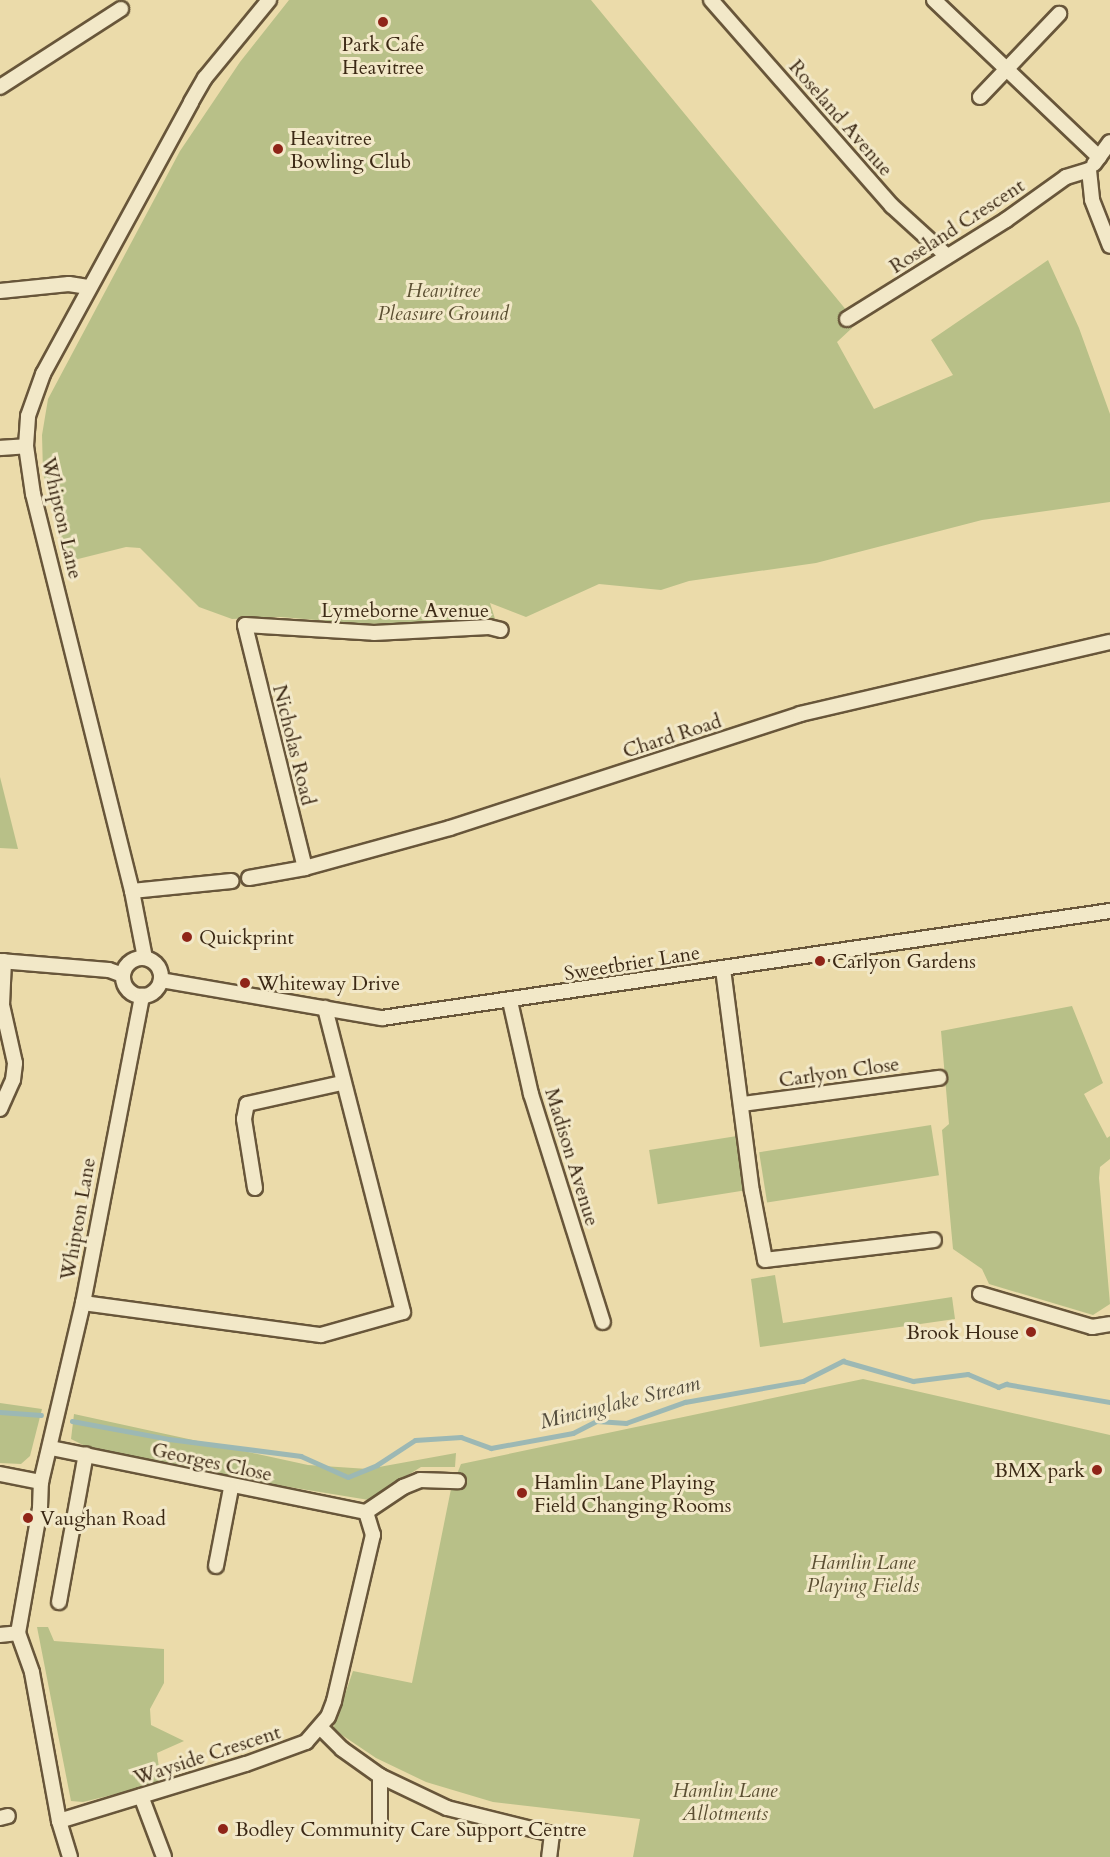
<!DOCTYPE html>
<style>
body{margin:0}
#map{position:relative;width:1110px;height:1857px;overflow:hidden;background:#ebdbaa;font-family:Cardo,serif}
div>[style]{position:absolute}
.green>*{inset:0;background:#b8c088;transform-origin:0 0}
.stream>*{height:4.5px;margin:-2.25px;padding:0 2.25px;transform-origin:2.25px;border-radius:2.25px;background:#9cb8b4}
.roads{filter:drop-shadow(2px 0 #68563a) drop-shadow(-2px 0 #68563a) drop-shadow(0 2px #68563a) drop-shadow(0 -2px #68563a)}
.street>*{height:14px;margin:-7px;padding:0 7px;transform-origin:7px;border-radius:7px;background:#f2e8c8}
.street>.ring{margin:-7px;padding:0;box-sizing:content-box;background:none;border:14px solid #f2e8c8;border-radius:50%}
.dots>*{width:16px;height:16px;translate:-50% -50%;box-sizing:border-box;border:3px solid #f2e8c8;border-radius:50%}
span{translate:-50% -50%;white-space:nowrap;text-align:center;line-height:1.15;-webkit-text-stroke:6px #f2e8c8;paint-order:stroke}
.poi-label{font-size:20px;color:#3c2915}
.left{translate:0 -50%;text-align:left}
.right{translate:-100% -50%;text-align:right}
.street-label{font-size:20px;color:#3c2915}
.park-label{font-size:20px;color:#5b4f32;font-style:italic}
.water-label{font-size:21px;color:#544d3d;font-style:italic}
</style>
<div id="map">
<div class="green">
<div style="clip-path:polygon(289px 0,591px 0,847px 311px,843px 314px,852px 328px,837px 342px,874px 409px,953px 375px,931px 340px,1048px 260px,1079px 328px,1110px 414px,1110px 502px,982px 520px,816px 563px,689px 581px,661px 590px,599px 584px,526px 617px,490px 603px,496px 622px,362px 624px,281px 617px,232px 619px,199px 607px,140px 548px,126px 547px,66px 562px,43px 473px,42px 435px,48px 399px,180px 151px,240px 62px)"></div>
<div style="clip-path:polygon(0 777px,18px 849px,0 848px)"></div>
<div style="clip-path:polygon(1072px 1006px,1103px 1083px,1084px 1094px,1107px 1138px,1110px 1136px,1110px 1159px,1100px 1167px,1099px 1178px,1110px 1304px,1093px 1315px,989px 1284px,982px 1269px,953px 1249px,942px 1130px,949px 1124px,941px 1031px)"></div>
<div style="left:931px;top:1125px;width:51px;height:174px;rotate:81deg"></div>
<div style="left:737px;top:1136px;width:55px;height:89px;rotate:81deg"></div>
<div style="clip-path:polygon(775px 1275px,783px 1323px,952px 1297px,955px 1319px,760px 1347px,751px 1279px)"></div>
<div style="clip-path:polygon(863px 1379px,1110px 1435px,1110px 1857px,633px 1857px,640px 1819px,493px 1802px,426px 1782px,376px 1758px,333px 1729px,353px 1671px,412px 1683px,451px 1489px,461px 1464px)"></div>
<div style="clip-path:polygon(0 1403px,42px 1409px,30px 1456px,21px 1464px,0 1463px)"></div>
<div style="clip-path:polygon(74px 1414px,308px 1465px,368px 1469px,456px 1453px,455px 1467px,421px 1467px,395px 1483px,375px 1501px,228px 1477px,87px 1447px,71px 1439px)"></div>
<div style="clip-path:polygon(37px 1627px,48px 1627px,54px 1641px,164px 1649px,164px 1683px,150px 1709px,151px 1725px,184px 1741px,157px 1753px,161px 1783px,83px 1802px,71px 1801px)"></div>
</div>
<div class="stream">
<div style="left:0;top:1412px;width:41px;rotate:4.2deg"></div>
<div style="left:72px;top:1421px;width:99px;rotate:10.5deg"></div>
<div style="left:169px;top:1439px;width:133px;rotate:7.3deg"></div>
<div style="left:301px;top:1456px;width:51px;rotate:24.1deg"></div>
<div style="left:348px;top:1477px;width:31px;rotate:-22deg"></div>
<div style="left:377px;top:1465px;width:45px;rotate:-33.3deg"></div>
<div style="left:415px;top:1440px;width:46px;rotate:-3.7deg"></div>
<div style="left:461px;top:1437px;width:32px;rotate:20deg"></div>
<div style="left:491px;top:1448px;width:83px;rotate:-10.4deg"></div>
<div style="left:573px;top:1433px;width:27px;rotate:-27deg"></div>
<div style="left:597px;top:1421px;width:29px;rotate:4deg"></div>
<div style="left:626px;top:1423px;width:63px;rotate:-19.6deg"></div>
<div style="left:685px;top:1402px;width:120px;rotate:-10.1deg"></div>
<div style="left:803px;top:1381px;width:45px;rotate:-26.6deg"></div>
<div style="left:843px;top:1361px;width:73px;rotate:15.9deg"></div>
<div style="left:913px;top:1381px;width:55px;rotate:-7.3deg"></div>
<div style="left:968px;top:1374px;width:33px;rotate:23deg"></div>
<div style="left:998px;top:1387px;width:9px;rotate:-21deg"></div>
<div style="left:1006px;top:1384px;width:106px;rotate:9.8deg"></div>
</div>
<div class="roads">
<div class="street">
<div style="left:711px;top:0;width:274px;rotate:48.7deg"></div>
<div style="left:892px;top:206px;width:74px;rotate:42.3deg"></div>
<div style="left:934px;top:0;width:228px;rotate:43.6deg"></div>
<div style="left:0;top:87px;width:144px;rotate:-32.8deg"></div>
<div style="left:980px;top:97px;width:115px;rotate:-46.4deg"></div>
<div style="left:1094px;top:164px;width:27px;rotate:-54deg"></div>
<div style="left:1089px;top:170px;width:30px;rotate:84deg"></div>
<div style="left:1092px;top:200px;width:49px;rotate:68.6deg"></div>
<div style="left:0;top:291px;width:69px;rotate:-5.8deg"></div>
<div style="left:69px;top:284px;width:19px;rotate:9deg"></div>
<div style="left:847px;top:319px;width:187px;rotate:-31.9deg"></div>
<div style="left:1006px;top:220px;width:74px;rotate:-35.6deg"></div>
<div style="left:1066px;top:177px;width:24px;rotate:-17deg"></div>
<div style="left:0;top:448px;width:26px;rotate:-4deg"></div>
<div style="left:305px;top:868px;width:250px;rotate:-103.9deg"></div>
<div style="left:245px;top:625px;width:129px;rotate:3.5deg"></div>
<div style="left:374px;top:633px;width:115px;rotate:-3deg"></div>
<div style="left:489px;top:627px;width:12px;rotate:14deg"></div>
<div style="left:249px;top:878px;width:57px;rotate:-10.1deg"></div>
<div style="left:305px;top:868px;width:150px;rotate:-15.4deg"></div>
<div style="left:450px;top:828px;width:368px;rotate:-18deg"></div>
<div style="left:800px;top:714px;width:318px;rotate:-13.1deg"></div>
<div style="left:132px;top:891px;width:100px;rotate:-5.7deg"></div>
<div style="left:145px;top:958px;width:68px;rotate:-101deg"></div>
<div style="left:132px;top:891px;width:409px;rotate:-104deg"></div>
<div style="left:33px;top:494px;width:49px;rotate:-98.3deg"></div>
<div style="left:26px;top:446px;width:30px;rotate:-86deg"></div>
<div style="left:28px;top:416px;width:45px;rotate:-70.3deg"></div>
<div style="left:43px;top:374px;width:310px;rotate:-61.4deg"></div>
<div style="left:191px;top:102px;width:28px;rotate:-60deg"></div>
<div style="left:205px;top:78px;width:101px;rotate:-50.6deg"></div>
<div class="ring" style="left:123px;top:958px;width:24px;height:24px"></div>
<div style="left:0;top:961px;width:109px;rotate:4.7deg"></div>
<div style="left:109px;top:970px;width:15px;rotate:20deg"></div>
<div style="left:723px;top:969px;width:224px;rotate:82.6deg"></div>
<div style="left:752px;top:1191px;width:70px;rotate:79.3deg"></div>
<div style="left:765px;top:1260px;width:170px;rotate:-6.7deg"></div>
<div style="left:161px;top:980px;width:224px;rotate:9.8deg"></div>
<div style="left:382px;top:1018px;width:736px;rotate:-8.36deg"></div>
<div style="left:510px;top:1001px;width:95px;rotate:77.3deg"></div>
<div style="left:531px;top:1094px;width:239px;rotate:72.5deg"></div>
<div style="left:743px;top:1104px;width:198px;rotate:-7.6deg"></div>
<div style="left:0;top:1109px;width:32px;rotate:-66deg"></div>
<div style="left:13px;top:1080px;width:17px;rotate:-83deg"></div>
<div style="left:15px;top:1063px;width:59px;rotate:-102.6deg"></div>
<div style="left:2px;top:1005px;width:44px;rotate:-87.4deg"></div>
<div style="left:255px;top:1188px;width:70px;rotate:-99.1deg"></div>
<div style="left:244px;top:1119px;width:15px;rotate:-79deg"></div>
<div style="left:247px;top:1104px;width:97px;rotate:-12.5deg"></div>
<div style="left:980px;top:1294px;width:117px;rotate:16.4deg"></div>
<div style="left:1092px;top:1327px;width:18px;rotate:-9deg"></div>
<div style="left:83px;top:1303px;width:240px;rotate:7.7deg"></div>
<div style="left:321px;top:1335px;width:85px;rotate:-15.7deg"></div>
<div style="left:403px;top:1312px;width:314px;rotate:-104.4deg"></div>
<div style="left:51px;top:1448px;width:321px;rotate:11.5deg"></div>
<div style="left:366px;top:1512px;width:45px;rotate:-34deg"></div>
<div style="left:403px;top:1487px;width:18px;rotate:-22deg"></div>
<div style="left:420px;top:1480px;width:38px;rotate:2deg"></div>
<div style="left:0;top:1474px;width:42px;rotate:11deg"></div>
<div style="left:216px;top:1566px;width:79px;rotate:-79.1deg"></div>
<div style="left:59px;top:1602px;width:150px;rotate:-79.7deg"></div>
<div style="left:0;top:1635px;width:18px;rotate:-6deg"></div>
<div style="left:320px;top:1727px;width:31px;rotate:45deg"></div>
<div style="left:342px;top:1749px;width:47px;rotate:35.4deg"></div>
<div style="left:380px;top:1776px;width:74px;rotate:25.5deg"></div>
<div style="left:447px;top:1808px;width:108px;rotate:13.9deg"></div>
<div style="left:552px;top:1834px;width:23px;rotate:97deg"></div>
<div style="left:141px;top:1796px;width:65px;rotate:69.3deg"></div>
<div style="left:0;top:1818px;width:8px;rotate:-14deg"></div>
<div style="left:59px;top:1821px;width:195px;rotate:-17deg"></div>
<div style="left:246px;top:1764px;width:64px;rotate:-20.1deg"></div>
<div style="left:306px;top:1742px;width:33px;rotate:-49deg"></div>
<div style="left:328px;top:1717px;width:17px;rotate:-69deg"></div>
<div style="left:334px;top:1701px;width:171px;rotate:-76.8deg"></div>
<div style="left:373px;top:1535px;width:24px;rotate:-107deg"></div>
<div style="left:380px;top:1822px;width:46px;rotate:-90deg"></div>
<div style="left:70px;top:1857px;width:38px;rotate:-107deg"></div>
<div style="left:59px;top:1821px;width:151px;rotate:-100.3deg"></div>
<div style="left:32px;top:1672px;width:41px;rotate:-109.7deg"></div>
<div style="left:18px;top:1633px;width:127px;rotate:-80deg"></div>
<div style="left:40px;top:1508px;width:26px;rotate:-88deg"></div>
<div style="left:41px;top:1482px;width:184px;rotate:-76.8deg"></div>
<div style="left:83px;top:1303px;width:313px;rotate:-79.1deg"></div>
</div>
</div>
<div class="dots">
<div style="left:383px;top:22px;background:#8f2418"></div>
<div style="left:278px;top:149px;background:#8f2418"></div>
<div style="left:187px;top:937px;background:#8f2418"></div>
<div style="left:820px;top:961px;background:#8f2418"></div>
<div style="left:245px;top:983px;background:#8f2418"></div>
<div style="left:1031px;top:1332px;background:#8f2418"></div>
<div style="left:1097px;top:1470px;background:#8f2418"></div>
<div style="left:522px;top:1493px;background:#8f2418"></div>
<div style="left:28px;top:1518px;background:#8f2418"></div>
<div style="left:223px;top:1829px;background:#8f2418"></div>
</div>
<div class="poi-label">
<span style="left:383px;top:56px">Park Cafe<br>Heavitree</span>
<span class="left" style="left:290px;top:150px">Heavitree<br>Bowling Club</span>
<span class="left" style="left:199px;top:937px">Quickprint</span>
<span class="left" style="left:832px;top:961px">Carlyon Gardens</span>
<span class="left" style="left:257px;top:983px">Whiteway Drive</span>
<span class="right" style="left:1019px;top:1332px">Brook House</span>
<span class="right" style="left:1085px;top:1470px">BMX park</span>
<span class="left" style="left:534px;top:1494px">Hamlin Lane Playing<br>Field Changing Rooms</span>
<span class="left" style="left:40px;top:1518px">Vaughan Road</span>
<span class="left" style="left:235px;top:1829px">Bodley Community Care Support Centre</span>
</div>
<div class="street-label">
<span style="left:841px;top:118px;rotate:49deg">Roseland Avenue</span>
<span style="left:957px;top:226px;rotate:-33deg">Roseland Crescent</span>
<span style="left:62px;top:518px;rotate:77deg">Whipton Lane</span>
<span style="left:405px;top:610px">Lymeborne Avenue</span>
<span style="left:672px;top:736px;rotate:-18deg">Chard Road</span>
<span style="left:294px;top:745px;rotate:76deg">Nicholas Road</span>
<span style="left:632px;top:963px;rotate:-9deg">Sweetbrier Lane</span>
<span style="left:839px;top:1072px;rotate:-8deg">Carlyon Close</span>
<span style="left:572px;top:1157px;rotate:73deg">Madison Avenue</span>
<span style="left:78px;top:1219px;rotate:-80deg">Whipton Lane</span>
<span style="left:212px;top:1462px;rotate:12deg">Georges Close</span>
<span style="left:207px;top:1755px;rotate:-18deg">Wayside Crescent</span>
</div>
<div class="park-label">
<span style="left:443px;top:302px">Heavitree<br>Pleasure Ground</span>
<span style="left:863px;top:1574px">Hamlin Lane<br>Playing Fields</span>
<span style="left:725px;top:1802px">Hamlin Lane<br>Allotments</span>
</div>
<div class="water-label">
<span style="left:620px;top:1403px;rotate:-14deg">Mincinglake Stream</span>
</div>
</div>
